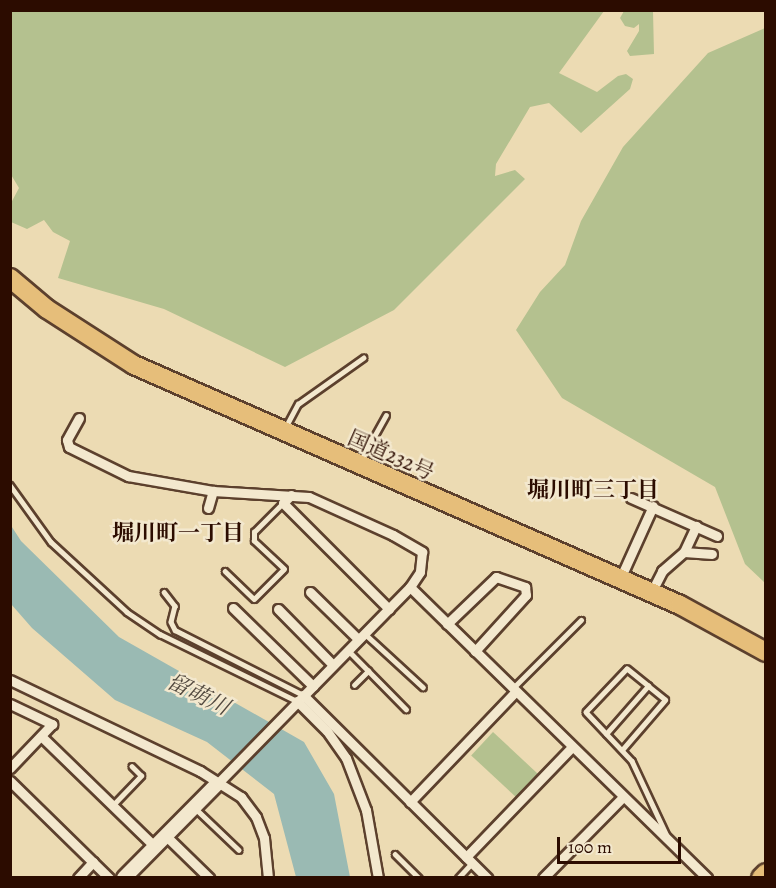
<!DOCTYPE html>
<meta charset="utf-8">
<style>
body{margin:0}
#map{position:relative;width:776px;height:888px;overflow:hidden;background:#ecdbb3;font-family:Alegreya,"Noto Serif JP",serif}
div>[style]{position:absolute}
.green>*{inset:0;background:#b4c18f;transform-origin:0 0}
.water>*{inset:0;background:#9abab3}
.roads{filter:drop-shadow(2px 0 #5c402d) drop-shadow(-2px 0 #5c402d) drop-shadow(0 2px #5c402d) drop-shadow(0 -2px #5c402d)}
.lane>*{height:4.5px;margin:-2.25px;padding:0 2.25px;transform-origin:2.25px;border-radius:2.25px;background:#f3e8ce}
.street>*{height:9px;margin:-4.5px;padding:0 4.5px;transform-origin:4.5px;border-radius:4.5px;background:#f3e8ce}
.secondary>*{height:14px;margin:-7px;padding:0 7px;transform-origin:7px;border-radius:7px;background:#f3e8ce}
.highway>*{height:18px;margin:-9px;padding:0 9px;transform-origin:9px;border-radius:9px;background:#e6be7a}
span{translate:-50% -50%;white-space:nowrap;text-align:center;line-height:1.15;-webkit-text-stroke:5px #f3e8ce;paint-order:stroke}
.street-label{font-size:21px;color:#2c0c00}
.neighbourhood-label{font-size:22px;color:#2c0c00;font-weight:700}
.water-label{font-size:22px;color:#52493f;font-style:italic}
.frame{position:absolute;inset:0;border:12px solid #2c0c00;pointer-events:none}
.scale{position:absolute;left:557px;top:837px;width:124px;height:27px;box-sizing:border-box;border:3px solid #2c0c00;border-top:0;padding-left:8px;font-size:18px;line-height:21px;white-space:nowrap;color:#2c0c00;-webkit-text-stroke:4px #f3e8ce;paint-order:stroke}
</style>
<div id="map">
<div class="green">
<div style="clip-path:polygon(11px 10px,604px 11px,559px 73px,597px 92px,618px 76px,626px 74px,633px 79px,630px 89px,581px 133px,549px 103px,530px 107px,496px 164px,495px 176px,515px 170px,525px 179px,394px 310px,285px 367px,164px 309px,58px 278px,70px 241px,53px 232px,44px 220px,27px 229px,11px 222px,11px 203px,19px 188px,10px 173px)"></div>
<div style="clip-path:polygon(624px 11px,653px 11px,654px 54px,630px 56px,627px 51px,639px 31px,639px 24px,634px 28px,625px 26px,620px 18px)"></div>
<div style="clip-path:polygon(765px 28px,765px 583px,745px 564px,715px 487px,562px 398px,516px 330px,540px 292px,565px 265px,581px 221px,623px 147px,708px 53px)"></div>
<div style="left:493px;top:732px;width:63px;height:32px;rotate:43deg"></div>
</div>
<div class="water">
<div style="clip-path:polygon(10px 524px,21px 541px,119px 637px,304px 742px,334px 794px,350px 877px,296px 877px,274px 794px,207px 742px,115px 700px,32px 628px,11px 604px)"></div>
</div>
<div class="roads">
<div class="lane">
<div style="left:285px;top:428px;width:27px;rotate:-62deg"></div>
<div style="left:298px;top:404px;width:80px;rotate:-35.3deg"></div>
<div style="left:361px;top:460px;width:51px;rotate:-60.9deg"></div>
<div style="left:10px;top:485px;width:70px;rotate:54.3deg"></div>
<div style="left:51px;top:542px;width:103px;rotate:42.6deg"></div>
<div style="left:127px;top:612px;width:40px;rotate:34deg"></div>
<div style="left:160px;top:634px;width:153px;rotate:26.1deg"></div>
<div style="left:225px;top:571px;width:40px;rotate:44deg"></div>
<div style="left:254px;top:599px;width:42px;rotate:-45deg"></div>
<div style="left:284px;top:569px;width:41px;rotate:-137deg"></div>
<div style="left:254px;top:541px;width:9px;rotate:-90deg"></div>
<div style="left:254px;top:532px;width:41px;rotate:-45deg"></div>
<div style="left:164px;top:592px;width:18px;rotate:52deg"></div>
<div style="left:175px;top:606px;width:16px;rotate:104deg"></div>
<div style="left:171px;top:622px;width:9px;rotate:63deg"></div>
<div style="left:175px;top:630px;width:144px;rotate:26.9deg"></div>
<div style="left:364px;top:633px;width:80px;rotate:42.5deg"></div>
<div style="left:348px;top:650px;width:83px;rotate:45.5deg"></div>
<div style="left:354px;top:685px;width:20px;rotate:-45deg"></div>
<div style="left:513px;top:688px;width:96px;rotate:-45deg"></div>
<div style="left:606px;top:734px;width:64px;rotate:-48.8deg"></div>
<div style="left:648px;top:686px;width:27px;rotate:-141deg"></div>
<div style="left:627px;top:669px;width:59px;rotate:133.6deg"></div>
<div style="left:586px;top:712px;width:67px;rotate:46.8deg"></div>
<div style="left:632px;top:761px;width:85px;rotate:64.9deg"></div>
<div style="left:622px;top:750px;width:66px;rotate:-49.3deg"></div>
<div style="left:665px;top:700px;width:22px;rotate:-141deg"></div>
<div style="left:112px;top:806px;width:42px;rotate:-46deg"></div>
<div style="left:141px;top:776px;width:13px;rotate:-135deg"></div>
<div style="left:196px;top:809px;width:59px;rotate:43.6deg"></div>
<div style="left:395px;top:854px;width:34px;rotate:45deg"></div>
<div style="left:458px;top:878px;width:21px;rotate:-47deg"></div>
</div>
<div class="street">
<div style="left:79px;top:418px;width:25px;rotate:119deg"></div>
<div style="left:67px;top:440px;width:7px;rotate:74deg"></div>
<div style="left:69px;top:447px;width:66px;rotate:26.2deg"></div>
<div style="left:128px;top:476px;width:86px;rotate:10deg"></div>
<div style="left:213px;top:491px;width:96px;rotate:3.6deg"></div>
<div style="left:309px;top:497px;width:92px;rotate:24.3deg"></div>
<div style="left:393px;top:535px;width:34px;rotate:30deg"></div>
<div style="left:422px;top:552px;width:20px;rotate:96deg"></div>
<div style="left:420px;top:572px;width:18px;rotate:124deg"></div>
<div style="left:410px;top:587px;width:277px;rotate:134.4deg"></div>
<div style="left:291px;top:495px;width:11px;rotate:135deg"></div>
<div style="left:283px;top:503px;width:150px;rotate:45deg"></div>
<div style="left:631px;top:498px;width:94px;rotate:23.8deg"></div>
<div style="left:208px;top:508px;width:18px;rotate:-74deg"></div>
<div style="left:684px;top:552px;width:28px;rotate:4deg"></div>
<div style="left:620px;top:579px;width:80px;rotate:-65.7deg"></div>
<div style="left:410px;top:587px;width:416px;rotate:44.4deg"></div>
<div style="left:310px;top:592px;width:67px;rotate:44.4deg"></div>
<div style="left:651px;top:593px;width:25px;rotate:-63deg"></div>
<div style="left:662px;top:571px;width:29px;rotate:-41deg"></div>
<div style="left:684px;top:552px;width:29px;rotate:-65deg"></div>
<div style="left:233px;top:608px;width:112px;rotate:44.3deg"></div>
<div style="left:278px;top:609px;width:78px;rotate:45.5deg"></div>
<div style="left:447px;top:624px;width:68px;rotate:-43.8deg"></div>
<div style="left:496px;top:577px;width:31px;rotate:19deg"></div>
<div style="left:525px;top:587px;width:8px;rotate:83deg"></div>
<div style="left:526px;top:595px;width:76px;rotate:132.3deg"></div>
<div style="left:10px;top:680px;width:211px;rotate:25.6deg"></div>
<div style="left:200px;top:771px;width:49px;rotate:32.4deg"></div>
<div style="left:241px;top:797px;width:25px;rotate:53deg"></div>
<div style="left:256px;top:817px;width:22px;rotate:69deg"></div>
<div style="left:264px;top:838px;width:40px;rotate:84.3deg"></div>
<div style="left:303px;top:695px;width:260px;rotate:44.8deg"></div>
<div style="left:297px;top:701px;width:42px;rotate:45deg"></div>
<div style="left:327px;top:731px;width:33px;rotate:55deg"></div>
<div style="left:346px;top:758px;width:56px;rotate:69deg"></div>
<div style="left:366px;top:810px;width:69px;rotate:80deg"></div>
<div style="left:10px;top:704px;width:47px;rotate:25.5deg"></div>
<div style="left:52px;top:724px;width:61px;rotate:133.7deg"></div>
<div style="left:41px;top:736px;width:159px;rotate:44.2deg"></div>
<div style="left:10px;top:781px;width:139px;rotate:44.4deg"></div>
<div style="left:410px;top:802px;width:152px;rotate:-46.3deg"></div>
<div style="left:165px;top:835px;width:62px;rotate:44.3deg"></div>
<div style="left:466px;top:857px;width:153px;rotate:-46.1deg"></div>
<div style="left:78px;top:878px;width:22px;rotate:-47deg"></div>
<div style="left:543px;top:878px;width:114px;rotate:-45.4deg"></div>
</div>
<div class="secondary">
<div style="left:124px;top:878px;width:131px;rotate:-45.3deg"></div>
</div>
<div class="highway">
<div style="left:10px;top:278px;width:48px;rotate:40deg"></div>
<div style="left:47px;top:309px;width:103px;rotate:32.8deg"></div>
<div style="left:134px;top:365px;width:596px;rotate:23.73deg"></div>
<div style="left:680px;top:605px;width:98px;rotate:28.7deg"></div>
<div style="left:761px;top:878px;width:7px;rotate:-45deg"></div>
</div>
</div>
<div class="street-label">
<span style="left:391px;top:455px;rotate:24deg">国道232号</span>
</div>
<div class="neighbourhood-label">
<span style="left:593px;top:491px">堀川町三丁目</span>
<span style="left:178px;top:534px">堀川町一丁目</span>
</div>
<div class="water-label">
<span style="left:198px;top:695px;rotate:26deg">留萌川</span>
</div>
<div class="frame"></div>
<div class="scale">100 m</div>
</div>
